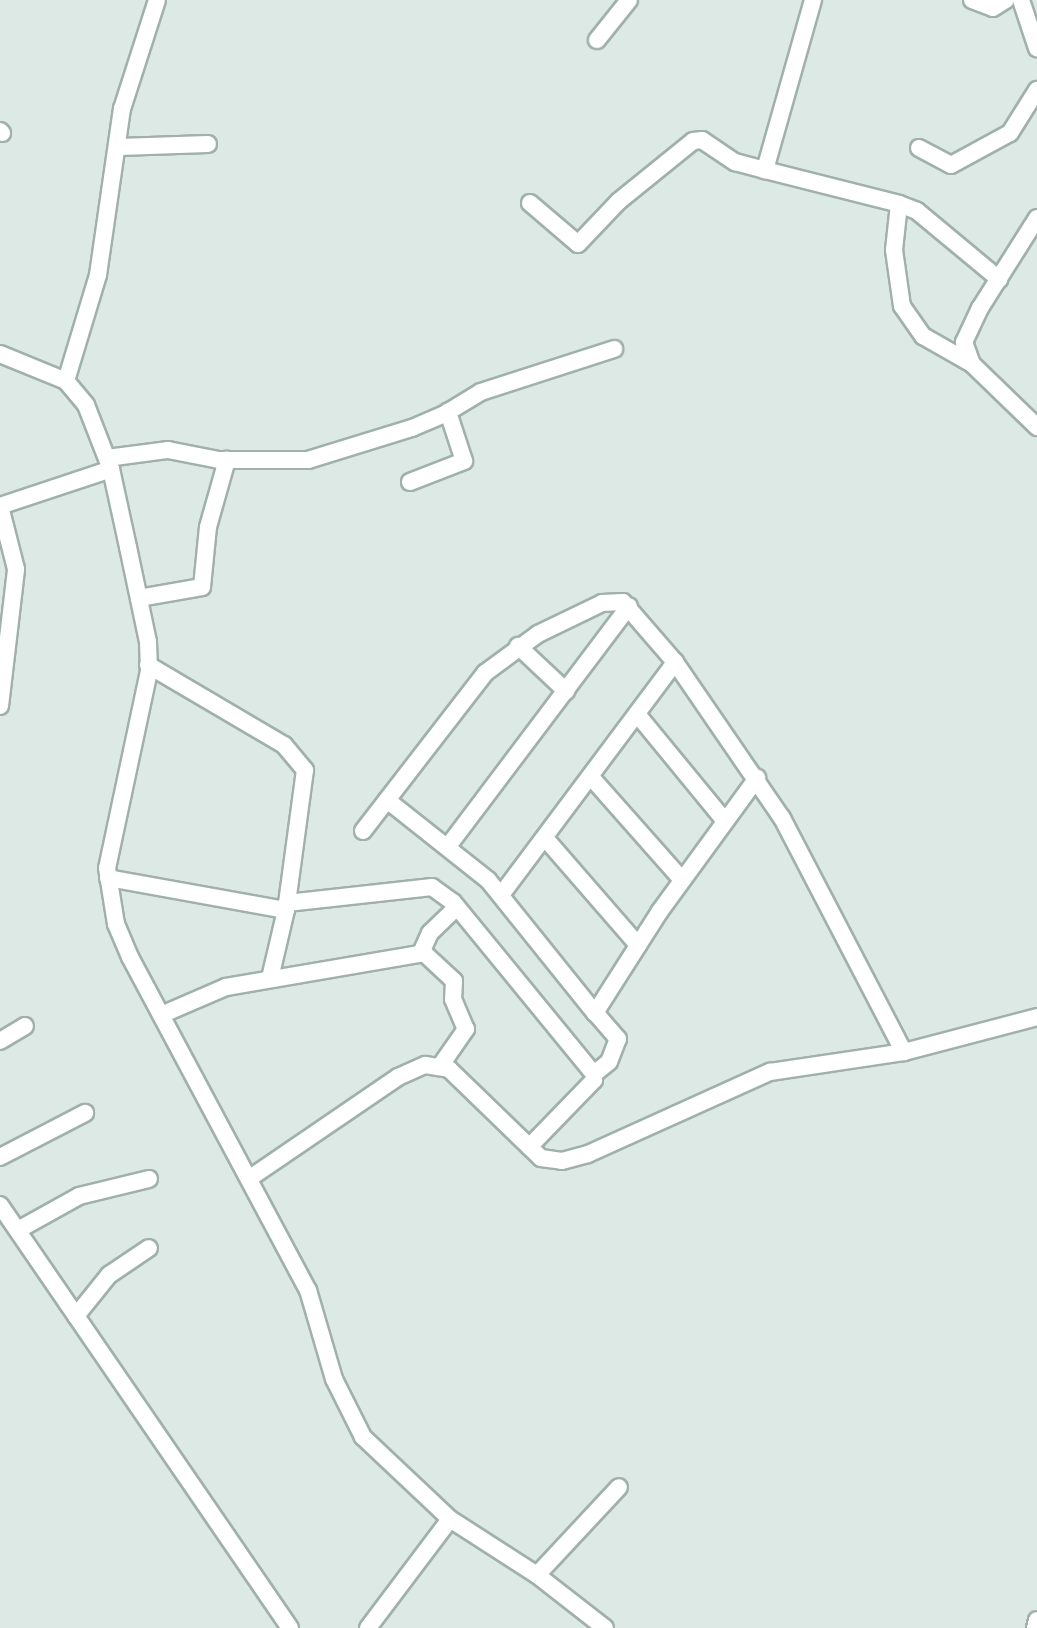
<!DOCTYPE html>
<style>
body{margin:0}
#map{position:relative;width:1037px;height:1628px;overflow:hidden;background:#dde9e4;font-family:Barlow,sans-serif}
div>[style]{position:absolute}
.roads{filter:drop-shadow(2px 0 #a0b0ab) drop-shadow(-2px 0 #a0b0ab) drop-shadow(0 2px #a0b0ab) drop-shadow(0 -2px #a0b0ab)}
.minor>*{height:16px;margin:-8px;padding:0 8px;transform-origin:8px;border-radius:8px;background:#fff}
span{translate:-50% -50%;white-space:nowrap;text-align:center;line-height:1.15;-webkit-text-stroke:5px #edf6f2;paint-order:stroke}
</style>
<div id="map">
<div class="roads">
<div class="minor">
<div style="left:813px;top:0;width:177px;rotate:105.8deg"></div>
<div style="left:765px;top:170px;width:138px;rotate:14.2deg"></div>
<div style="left:899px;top:204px;width:46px;rotate:96.2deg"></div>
<div style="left:894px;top:250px;width:57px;rotate:81.9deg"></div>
<div style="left:902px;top:306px;width:37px;rotate:55deg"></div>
<div style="left:923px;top:336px;width:56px;rotate:29.7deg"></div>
<div style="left:972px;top:0;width:22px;rotate:21deg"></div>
<div style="left:993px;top:8px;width:15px;rotate:-32deg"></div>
<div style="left:1021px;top:0;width:51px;rotate:71.6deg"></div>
<div style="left:597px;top:40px;width:51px;rotate:-51.3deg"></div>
<div style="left:0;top:131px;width:3px;rotate:45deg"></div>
<div style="left:119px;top:147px;width:89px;rotate:-1.9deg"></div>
<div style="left:919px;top:148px;width:36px;rotate:28deg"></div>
<div style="left:951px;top:165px;width:67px;rotate:-28.5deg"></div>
<div style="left:1010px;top:133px;width:51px;rotate:-57.9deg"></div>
<div style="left:530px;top:203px;width:63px;rotate:40.5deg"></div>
<div style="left:578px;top:244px;width:59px;rotate:-46.4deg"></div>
<div style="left:619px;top:201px;width:95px;rotate:-39deg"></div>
<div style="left:693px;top:141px;width:9px;rotate:-6deg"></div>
<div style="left:702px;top:140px;width:40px;rotate:34deg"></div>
<div style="left:735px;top:162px;width:31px;rotate:15deg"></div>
<div style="left:899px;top:204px;width:19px;rotate:21deg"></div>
<div style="left:917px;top:211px;width:107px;rotate:39.7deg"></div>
<div style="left:1037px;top:218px;width:107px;rotate:122.3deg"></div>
<div style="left:980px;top:308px;width:38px;rotate:115deg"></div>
<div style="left:964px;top:342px;width:23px;rotate:70deg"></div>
<div style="left:972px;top:364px;width:91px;rotate:44.1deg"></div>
<div style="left:0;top:354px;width:71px;rotate:22.2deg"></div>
<div style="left:66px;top:381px;width:31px;rotate:50deg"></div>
<div style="left:86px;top:405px;width:69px;rotate:68.7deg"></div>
<div style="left:111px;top:469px;width:80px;rotate:77.7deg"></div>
<div style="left:128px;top:547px;width:97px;rotate:78.1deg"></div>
<div style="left:148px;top:642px;width:29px;rotate:88deg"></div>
<div style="left:149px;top:671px;width:201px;rotate:102deg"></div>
<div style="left:107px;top:868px;width:57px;rotate:80.9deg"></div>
<div style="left:116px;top:924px;width:36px;rotate:67deg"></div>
<div style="left:130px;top:957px;width:378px;rotate:61.9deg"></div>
<div style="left:308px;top:1290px;width:93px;rotate:73.7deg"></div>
<div style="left:334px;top:1379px;width:65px;rotate:63.4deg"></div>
<div style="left:363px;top:1437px;width:120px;rotate:43.3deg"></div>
<div style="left:450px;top:1519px;width:103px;rotate:32.8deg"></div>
<div style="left:537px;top:1575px;width:86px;rotate:37.9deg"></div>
<div style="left:66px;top:381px;width:111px;rotate:-73.2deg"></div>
<div style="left:98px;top:275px;width:168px;rotate:-81.8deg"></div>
<div style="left:122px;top:109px;width:114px;rotate:-72.2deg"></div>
<div style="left:107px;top:458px;width:62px;rotate:-7.5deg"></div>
<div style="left:168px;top:450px;width:52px;rotate:11.1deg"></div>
<div style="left:219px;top:460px;width:89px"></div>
<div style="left:308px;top:460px;width:109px;rotate:-17.1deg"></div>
<div style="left:412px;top:428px;width:34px;rotate:-23deg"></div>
<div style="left:443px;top:415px;width:44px;rotate:-31.2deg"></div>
<div style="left:481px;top:392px;width:140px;rotate:-17.9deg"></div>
<div style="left:410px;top:482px;width:58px;rotate:-21.3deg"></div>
<div style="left:464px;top:461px;width:52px;rotate:-108.1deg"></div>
<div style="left:139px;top:598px;width:64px;rotate:-9.9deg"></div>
<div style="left:202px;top:587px;width:60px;rotate:-84.3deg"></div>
<div style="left:208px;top:527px;width:70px;rotate:-74.2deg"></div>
<div style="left:518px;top:646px;width:66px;rotate:43.2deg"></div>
<div style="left:148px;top:665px;width:158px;rotate:30.5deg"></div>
<div style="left:284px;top:745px;width:33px;rotate:50deg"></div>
<div style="left:305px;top:770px;width:141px;rotate:97.7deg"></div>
<div style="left:286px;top:910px;width:70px;rotate:103.2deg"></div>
<div style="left:0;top:706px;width:138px;rotate:-83.3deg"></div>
<div style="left:16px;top:569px;width:65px;rotate:-104.3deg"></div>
<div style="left:0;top:506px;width:117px;rotate:-18.4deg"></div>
<div style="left:637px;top:714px;width:137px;rotate:50.6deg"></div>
<div style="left:591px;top:777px;width:137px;rotate:48.5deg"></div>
<div style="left:387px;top:800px;width:129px;rotate:38.4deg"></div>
<div style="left:488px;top:880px;width:171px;rotate:51.2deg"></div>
<div style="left:595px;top:1013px;width:121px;rotate:-57.5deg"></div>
<div style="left:660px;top:911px;width:165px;rotate:-53.9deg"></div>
<div style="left:363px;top:831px;width:200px;rotate:-52.3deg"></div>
<div style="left:485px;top:673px;width:66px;rotate:-36.3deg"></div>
<div style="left:538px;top:634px;width:71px;rotate:-25.8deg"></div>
<div style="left:602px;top:603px;width:21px;rotate:-3deg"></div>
<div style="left:623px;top:602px;width:79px;rotate:49.1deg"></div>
<div style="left:675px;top:662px;width:189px;rotate:55.6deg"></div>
<div style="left:782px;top:818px;width:264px;rotate:62.5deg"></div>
<div style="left:545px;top:838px;width:142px;rotate:49deg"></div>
<div style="left:449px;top:845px;width:299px;rotate:-53deg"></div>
<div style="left:108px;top:878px;width:181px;rotate:10.2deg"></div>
<div style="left:501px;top:895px;width:291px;rotate:-53.2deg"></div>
<div style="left:287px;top:903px;width:146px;rotate:-6.3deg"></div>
<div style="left:432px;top:887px;width:26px;rotate:36deg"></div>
<div style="left:453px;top:902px;width:222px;rotate:50.7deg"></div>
<div style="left:594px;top:1074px;width:6px;rotate:90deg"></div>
<div style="left:594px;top:1080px;width:93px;rotate:134.1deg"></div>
<div style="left:421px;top:953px;width:22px;rotate:-66deg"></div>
<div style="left:430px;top:933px;width:37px;rotate:-44deg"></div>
<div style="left:161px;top:1015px;width:71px;rotate:-23.3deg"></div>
<div style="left:226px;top:987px;width:201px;rotate:-9.7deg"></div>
<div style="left:424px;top:953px;width:41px;rotate:43deg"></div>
<div style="left:454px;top:981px;width:18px;rotate:93deg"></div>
<div style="left:453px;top:999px;width:33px;rotate:67deg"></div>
<div style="left:466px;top:1029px;width:44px;rotate:124.8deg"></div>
<div style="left:0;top:1041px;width:29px;rotate:-31deg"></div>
<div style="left:594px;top:1074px;width:19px;rotate:-39deg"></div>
<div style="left:609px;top:1062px;width:25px;rotate:-69deg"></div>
<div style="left:618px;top:1039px;width:35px;rotate:-131deg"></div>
<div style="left:0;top:1157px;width:96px;rotate:-27.4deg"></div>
<div style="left:250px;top:1178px;width:179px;rotate:-34.3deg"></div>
<div style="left:398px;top:1077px;width:30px;rotate:-24deg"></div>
<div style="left:425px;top:1065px;width:24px;rotate:9deg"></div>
<div style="left:449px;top:1069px;width:128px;rotate:44.1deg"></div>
<div style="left:541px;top:1158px;width:21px;rotate:8deg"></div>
<div style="left:562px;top:1161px;width:27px;rotate:-15deg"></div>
<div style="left:588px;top:1154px;width:200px;rotate:-24.3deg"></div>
<div style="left:770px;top:1072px;width:135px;rotate:-8.5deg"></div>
<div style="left:904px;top:1052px;width:138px;rotate:-14.7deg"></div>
<div style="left:0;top:1205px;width:513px;rotate:55.57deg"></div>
<div style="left:18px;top:1230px;width:70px;rotate:-29.1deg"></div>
<div style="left:79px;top:1196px;width:72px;rotate:-13.7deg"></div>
<div style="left:76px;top:1316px;width:53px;rotate:-51.2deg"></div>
<div style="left:109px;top:1275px;width:48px;rotate:-34deg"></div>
<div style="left:537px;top:1575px;width:120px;rotate:-47deg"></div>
<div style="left:368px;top:1628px;width:136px;rotate:-53deg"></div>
<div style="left:1035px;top:1628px;width:8px;rotate:-76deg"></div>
</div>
</div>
</div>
